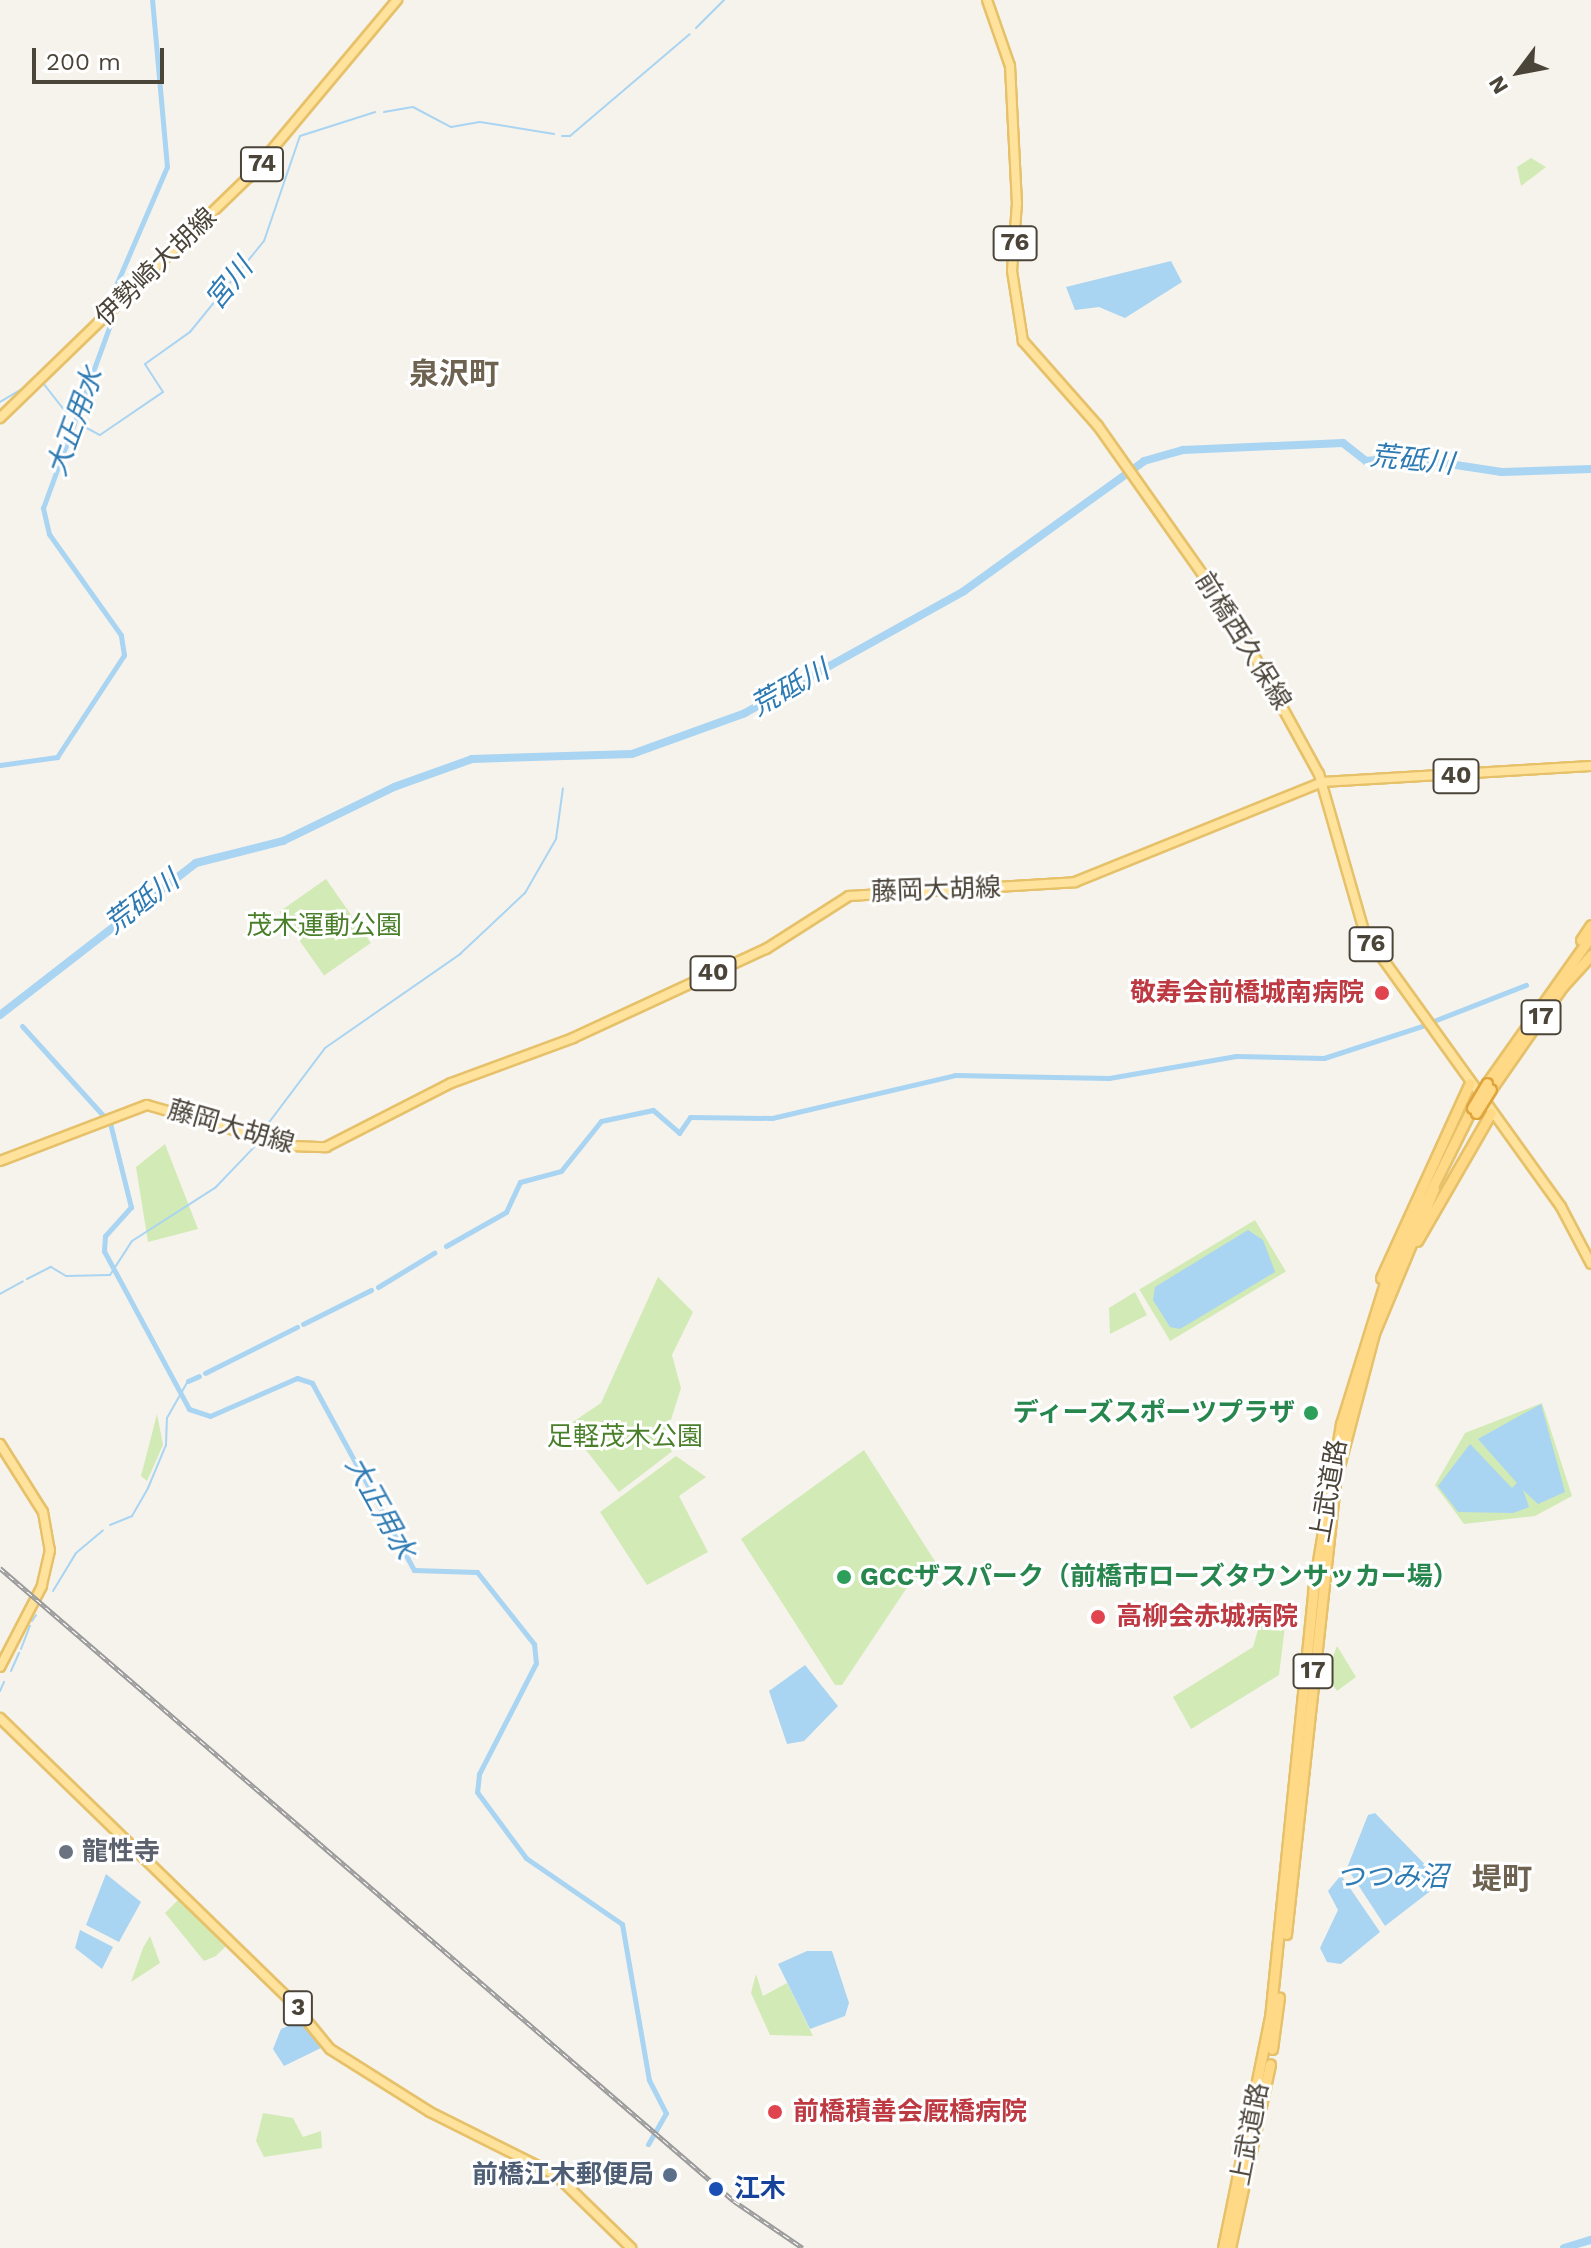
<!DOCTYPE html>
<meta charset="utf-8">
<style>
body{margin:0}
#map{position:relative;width:1591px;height:2248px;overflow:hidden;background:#f6f3ec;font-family:"Work Sans","Noto Sans JP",sans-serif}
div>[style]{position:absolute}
.green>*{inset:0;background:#d2eab5;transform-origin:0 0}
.water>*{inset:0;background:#a9d4f2}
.stream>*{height:2px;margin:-1px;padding:0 1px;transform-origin:1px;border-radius:1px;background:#a9d4f2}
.canal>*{height:5px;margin:-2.5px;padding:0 2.5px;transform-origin:2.5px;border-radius:2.5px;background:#a9d4f2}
.river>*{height:8px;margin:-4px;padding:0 4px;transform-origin:4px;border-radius:4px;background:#a9d4f2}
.roads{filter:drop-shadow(2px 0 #e6c16a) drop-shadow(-2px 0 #e6c16a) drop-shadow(0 2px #e6c16a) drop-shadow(0 -2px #e6c16a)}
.primary>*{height:8px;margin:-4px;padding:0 4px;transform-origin:4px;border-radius:4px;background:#ffe39c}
.trunk>*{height:9px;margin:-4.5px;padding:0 4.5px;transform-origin:4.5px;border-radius:4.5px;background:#ffd985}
.rail>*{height:5px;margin-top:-2.5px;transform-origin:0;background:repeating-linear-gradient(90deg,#fff 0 6px,#9a9a9a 0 12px);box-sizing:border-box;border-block:2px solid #9a9a9a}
.bridges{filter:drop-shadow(2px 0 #e0a43c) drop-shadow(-2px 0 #e0a43c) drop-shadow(0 2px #e0a43c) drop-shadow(0 -2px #e0a43c)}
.trunk-bridge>*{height:9px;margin:-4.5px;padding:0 4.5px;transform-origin:4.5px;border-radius:4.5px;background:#ffd985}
.dots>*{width:22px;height:22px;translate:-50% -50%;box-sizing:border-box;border:4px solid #fff;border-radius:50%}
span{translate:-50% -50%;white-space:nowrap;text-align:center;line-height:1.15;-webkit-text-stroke:6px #fff;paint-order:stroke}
.shield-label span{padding:2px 6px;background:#fff;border:2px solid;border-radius:6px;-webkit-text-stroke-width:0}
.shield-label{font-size:24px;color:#4b4439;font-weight:700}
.street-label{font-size:26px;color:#4b4439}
.park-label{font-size:26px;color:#4a7f2a}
.health-label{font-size:26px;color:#be3a42;font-weight:700}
.right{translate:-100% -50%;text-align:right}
.left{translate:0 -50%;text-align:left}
.leisure-label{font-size:26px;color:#27864d;font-weight:700}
.worship-label{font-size:26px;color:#5b616d;font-weight:700}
.service-label{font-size:26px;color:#4e5e75;font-weight:700}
.transit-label{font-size:26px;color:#164399;font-weight:700}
.water-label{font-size:28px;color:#2e7ab2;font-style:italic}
.quarter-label{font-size:30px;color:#6e6250;font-weight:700}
.north{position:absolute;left:1479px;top:32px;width:80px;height:80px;-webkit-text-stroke:6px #fff;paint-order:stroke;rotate:238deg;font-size:22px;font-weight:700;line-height:32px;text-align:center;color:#4b4439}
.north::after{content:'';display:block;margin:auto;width:28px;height:36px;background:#4b4439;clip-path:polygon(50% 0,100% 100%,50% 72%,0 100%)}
.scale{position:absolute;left:32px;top:48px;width:132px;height:36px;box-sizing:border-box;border:4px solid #4b4439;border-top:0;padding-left:10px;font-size:24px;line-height:28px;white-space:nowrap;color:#4b4439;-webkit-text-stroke:6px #fff;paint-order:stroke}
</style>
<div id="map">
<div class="green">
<div style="clip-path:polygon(1531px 158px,1546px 167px,1521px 186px,1517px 167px)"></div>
<div style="left:326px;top:879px;width:78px;height:57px;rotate:55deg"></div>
<div style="clip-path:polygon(165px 1144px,198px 1229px,148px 1242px,136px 1167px)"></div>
<div style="left:1255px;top:1220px;width:60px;height:135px;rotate:59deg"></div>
<div style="clip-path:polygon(658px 1277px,693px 1312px,672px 1355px,681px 1388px,664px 1442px,674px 1450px,619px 1492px,567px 1426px,601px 1403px)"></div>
<div style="clip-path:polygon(1135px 1292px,1147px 1315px,1110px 1334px,1109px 1308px)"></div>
<div style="clip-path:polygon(1542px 1403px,1572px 1496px,1535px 1516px,1464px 1524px,1435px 1485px,1465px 1433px)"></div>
<div style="clip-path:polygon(157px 1414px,163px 1445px,147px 1481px,141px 1476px)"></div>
<div style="clip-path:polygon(864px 1450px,938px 1566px,906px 1589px,842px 1685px,835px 1685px,741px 1539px)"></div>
<div style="clip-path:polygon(676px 1456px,706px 1477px,679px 1496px,708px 1552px,647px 1585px,600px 1512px)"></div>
<div style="clip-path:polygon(1261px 1620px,1285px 1626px,1279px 1675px,1191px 1729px,1173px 1697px,1253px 1647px)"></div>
<div style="clip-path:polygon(1337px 1646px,1356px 1677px,1337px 1691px,1326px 1675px)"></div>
<div style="clip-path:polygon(178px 1900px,226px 1946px,216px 1956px,204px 1961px,165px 1913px)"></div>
<div style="clip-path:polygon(150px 1936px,160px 1963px,131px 1982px,143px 1948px)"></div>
<div style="clip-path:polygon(756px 1974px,763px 1996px,787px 1983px,813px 2036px,770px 2035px,751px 1993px)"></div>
<div style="clip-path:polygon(263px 2113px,293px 2118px,303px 2137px,321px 2131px,322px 2148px,264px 2157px,256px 2141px)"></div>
</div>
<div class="water">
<div style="clip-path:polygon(1171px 261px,1182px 282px,1125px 318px,1099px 307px,1075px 310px,1066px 287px)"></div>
<div style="clip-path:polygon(1248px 1230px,1263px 1240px,1275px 1272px,1180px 1329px,1170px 1327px,1153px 1300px,1155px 1287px)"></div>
<div style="clip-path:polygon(1541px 1404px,1565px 1492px,1538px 1504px,1523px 1490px,1529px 1507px,1513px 1513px,1458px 1512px,1438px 1486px,1470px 1444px,1512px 1488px,1517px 1483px,1478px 1439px)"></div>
<div style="clip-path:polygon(805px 1665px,838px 1706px,804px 1741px,787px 1744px,769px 1691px)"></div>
<div style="clip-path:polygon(1375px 1813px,1442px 1882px,1385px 1926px,1347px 1868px,1368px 1815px)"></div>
<div style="clip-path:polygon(106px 1874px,141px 1902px,119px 1942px,86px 1925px)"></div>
<div style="clip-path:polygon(1341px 1875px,1380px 1932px,1341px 1964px,1327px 1962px,1320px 1948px,1338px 1910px,1328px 1891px)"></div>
<div style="clip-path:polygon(80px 1930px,113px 1947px,102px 1969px,75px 1948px)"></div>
<div style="clip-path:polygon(807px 1951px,832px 1951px,849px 2003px,845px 2016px,810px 2029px,778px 1964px)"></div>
<div style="clip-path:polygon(302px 2020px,321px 2048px,284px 2066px,273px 2049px,281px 2029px)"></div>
</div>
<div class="stream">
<div style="left:696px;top:28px;width:40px;rotate:-45deg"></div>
<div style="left:384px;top:112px;width:29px;rotate:-10deg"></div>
<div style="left:413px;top:107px;width:43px;rotate:27.8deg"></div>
<div style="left:451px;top:127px;width:29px;rotate:-10deg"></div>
<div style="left:480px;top:122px;width:75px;rotate:9.2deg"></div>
<div style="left:562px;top:136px;width:8px"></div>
<div style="left:570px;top:136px;width:157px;rotate:-40.4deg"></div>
<div style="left:43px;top:383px;width:39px;rotate:52deg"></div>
<div style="left:0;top:402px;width:45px;rotate:-30.5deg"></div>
<div style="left:72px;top:420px;width:3px;rotate:45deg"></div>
<div style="left:81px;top:425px;width:21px;rotate:28deg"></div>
<div style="left:100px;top:435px;width:76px;rotate:-34.3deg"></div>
<div style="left:163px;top:392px;width:33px;rotate:-123deg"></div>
<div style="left:145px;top:364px;width:55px;rotate:-35.4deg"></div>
<div style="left:190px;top:332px;width:117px;rotate:-50.9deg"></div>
<div style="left:264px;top:241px;width:111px;rotate:-71.1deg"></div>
<div style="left:300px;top:136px;width:79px;rotate:-17.7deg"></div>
<div style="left:261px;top:1133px;width:106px;rotate:-53deg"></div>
<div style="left:325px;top:1048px;width:165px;rotate:-34.8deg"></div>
<div style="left:460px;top:954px;width:89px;rotate:-43.2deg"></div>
<div style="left:525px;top:893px;width:62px;rotate:-60.1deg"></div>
<div style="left:556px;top:839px;width:51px;rotate:-82.2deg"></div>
<div style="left:27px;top:1279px;width:27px;rotate:-27deg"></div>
<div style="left:51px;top:1267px;width:17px;rotate:31deg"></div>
<div style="left:66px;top:1276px;width:44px;rotate:-1.3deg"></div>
<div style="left:110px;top:1275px;width:40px;rotate:-57.1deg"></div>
<div style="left:132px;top:1241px;width:98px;rotate:-32.6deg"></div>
<div style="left:215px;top:1188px;width:64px;rotate:-46.3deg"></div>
<div style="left:0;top:1294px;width:26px;rotate:-29deg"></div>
<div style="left:110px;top:1525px;width:24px;rotate:-22deg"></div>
<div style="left:132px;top:1516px;width:32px;rotate:-60deg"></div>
<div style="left:148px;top:1488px;width:47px;rotate:-67.3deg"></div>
<div style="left:166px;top:1445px;width:27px;rotate:-88deg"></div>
<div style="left:167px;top:1418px;width:43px;rotate:-60.4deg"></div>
<div style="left:53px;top:1591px;width:44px;rotate:-58.8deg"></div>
<div style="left:76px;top:1553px;width:35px;rotate:-40deg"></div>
<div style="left:32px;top:1621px;width:7px;rotate:-56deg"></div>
<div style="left:21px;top:1649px;width:25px;rotate:-69deg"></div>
<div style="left:11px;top:1671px;width:20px;rotate:-66deg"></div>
<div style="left:0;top:1691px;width:10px;rotate:-66deg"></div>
</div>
<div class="canal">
<div style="left:0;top:765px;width:58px;rotate:-8deg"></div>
<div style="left:57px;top:757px;width:122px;rotate:-56.7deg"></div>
<div style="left:124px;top:655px;width:20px;rotate:-99deg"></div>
<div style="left:121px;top:635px;width:124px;rotate:-125.5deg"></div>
<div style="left:49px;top:534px;width:27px;rotate:-103deg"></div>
<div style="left:43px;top:508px;width:195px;rotate:-69.9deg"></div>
<div style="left:110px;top:325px;width:19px;rotate:-99deg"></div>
<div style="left:107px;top:306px;width:151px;rotate:-66.7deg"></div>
<div style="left:167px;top:167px;width:168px;rotate:-95.1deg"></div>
<div style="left:1431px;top:1022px;width:102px;rotate:-21.3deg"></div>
<div style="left:22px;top:1026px;width:131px;rotate:47.8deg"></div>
<div style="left:110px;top:1123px;width:87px;rotate:76deg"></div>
<div style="left:131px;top:1207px;width:39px;rotate:132deg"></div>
<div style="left:105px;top:1236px;width:15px;rotate:94deg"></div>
<div style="left:104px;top:1251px;width:179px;rotate:61.7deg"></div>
<div style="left:189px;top:1409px;width:22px;rotate:18deg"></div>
<div style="left:210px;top:1416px;width:95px;rotate:-23.6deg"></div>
<div style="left:297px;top:1378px;width:16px;rotate:18deg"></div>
<div style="left:312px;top:1383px;width:213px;rotate:61.4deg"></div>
<div style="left:414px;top:1570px;width:63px;rotate:1.8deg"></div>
<div style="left:477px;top:1572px;width:92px;rotate:51.6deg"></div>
<div style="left:534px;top:1644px;width:19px;rotate:84deg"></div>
<div style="left:536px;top:1663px;width:125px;rotate:117.2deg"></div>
<div style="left:479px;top:1774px;width:18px;rotate:96deg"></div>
<div style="left:477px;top:1792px;width:82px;rotate:53.4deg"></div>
<div style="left:526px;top:1858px;width:116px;rotate:34.5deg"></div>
<div style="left:622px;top:1924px;width:158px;rotate:80.2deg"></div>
<div style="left:649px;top:2080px;width:37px;rotate:63deg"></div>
<div style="left:666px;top:2113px;width:36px;rotate:120deg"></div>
<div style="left:446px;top:1246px;width:69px;rotate:-29.5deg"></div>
<div style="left:506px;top:1212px;width:33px;rotate:-65deg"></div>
<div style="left:520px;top:1182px;width:42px;rotate:-15deg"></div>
<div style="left:561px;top:1171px;width:64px;rotate:-51.3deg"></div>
<div style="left:601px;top:1121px;width:53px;rotate:-11.9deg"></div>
<div style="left:653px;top:1110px;width:35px;rotate:41deg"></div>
<div style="left:679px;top:1133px;width:19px;rotate:-55deg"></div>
<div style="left:690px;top:1117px;width:82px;rotate:0.7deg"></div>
<div style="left:772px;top:1118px;width:188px;rotate:-13.2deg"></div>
<div style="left:955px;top:1075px;width:154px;rotate:1.1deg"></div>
<div style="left:1109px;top:1078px;width:129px;rotate:-9.8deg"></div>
<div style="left:1236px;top:1056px;width:88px;rotate:1.3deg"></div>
<div style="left:1324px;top:1058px;width:106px;rotate:-18.1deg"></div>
<div style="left:378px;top:1287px;width:66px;rotate:-31.3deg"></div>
<div style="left:303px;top:1324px;width:76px;rotate:-26.6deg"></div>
<div style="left:205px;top:1373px;width:103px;rotate:-26.6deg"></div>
<div style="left:188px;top:1381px;width:12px;rotate:-24deg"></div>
</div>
<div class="river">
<div style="left:0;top:1015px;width:248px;rotate:-37.8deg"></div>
<div style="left:196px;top:863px;width:90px;rotate:-14.2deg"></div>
<div style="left:283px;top:841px;width:123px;rotate:-25.9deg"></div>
<div style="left:394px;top:787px;width:83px;rotate:-19.7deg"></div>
<div style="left:472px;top:759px;width:160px;rotate:-1.8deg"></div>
<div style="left:632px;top:754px;width:120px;rotate:-19.9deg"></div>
<div style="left:745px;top:713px;width:251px;rotate:-29.1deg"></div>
<div style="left:964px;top:591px;width:222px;rotate:-35.8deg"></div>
<div style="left:1144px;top:461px;width:41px;rotate:-15.8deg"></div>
<div style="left:1183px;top:450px;width:160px;rotate:-2.5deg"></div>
<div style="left:1343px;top:443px;width:29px;rotate:38deg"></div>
<div style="left:1366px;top:461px;width:37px;rotate:-6deg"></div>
<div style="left:1403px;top:457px;width:100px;rotate:8.6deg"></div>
<div style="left:1502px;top:472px;width:89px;rotate:-1.9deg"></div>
<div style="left:1564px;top:2248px;width:28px;rotate:-17deg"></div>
</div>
<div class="roads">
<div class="primary">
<div style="left:987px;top:0;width:70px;rotate:70.8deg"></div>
<div style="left:1010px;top:66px;width:137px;rotate:87.1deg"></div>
<div style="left:1017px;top:203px;width:68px;rotate:94.2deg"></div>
<div style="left:1012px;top:271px;width:71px;rotate:81.1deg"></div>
<div style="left:1023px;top:341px;width:113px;rotate:48.6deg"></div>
<div style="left:1098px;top:426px;width:236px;rotate:54.8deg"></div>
<div style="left:1234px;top:619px;width:177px;rotate:61.3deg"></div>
<div style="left:1319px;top:774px;width:166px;rotate:74deg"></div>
<div style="left:1365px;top:934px;width:336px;rotate:54.3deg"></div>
<div style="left:1561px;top:1207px;width:64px;rotate:62.2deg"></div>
<div style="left:0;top:418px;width:347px;rotate:-44.1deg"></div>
<div style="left:249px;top:177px;width:231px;rotate:-50.1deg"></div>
<div style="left:0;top:1161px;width:157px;rotate:-20.9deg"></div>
<div style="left:147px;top:1105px;width:149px;rotate:16deg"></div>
<div style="left:290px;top:1146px;width:36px;rotate:2deg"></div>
<div style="left:326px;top:1147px;width:140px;rotate:-27.1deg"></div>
<div style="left:451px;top:1083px;width:130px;rotate:-20.2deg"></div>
<div style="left:573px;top:1038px;width:213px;rotate:-24.8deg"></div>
<div style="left:766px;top:949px;width:98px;rotate:-32.6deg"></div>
<div style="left:849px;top:896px;width:226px;rotate:-3.5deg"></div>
<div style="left:1075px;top:882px;width:266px;rotate:-22deg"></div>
<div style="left:1322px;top:782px;width:269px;rotate:-3.4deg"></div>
<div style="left:0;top:1444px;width:80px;rotate:57.7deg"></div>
<div style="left:43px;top:1512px;width:39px;rotate:80deg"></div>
<div style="left:50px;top:1550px;width:37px;rotate:103deg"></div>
<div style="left:42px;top:1586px;width:91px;rotate:117.4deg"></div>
<div style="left:0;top:1718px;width:405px;rotate:44.2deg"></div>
<div style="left:290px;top:2000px;width:63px;rotate:50.8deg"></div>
<div style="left:330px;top:2049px;width:118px;rotate:32.2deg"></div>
<div style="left:430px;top:2112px;width:141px;rotate:26.6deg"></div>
<div style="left:556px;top:2175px;width:105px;rotate:44.2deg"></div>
</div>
<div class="trunk">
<div style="left:1581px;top:940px;width:18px;rotate:-56deg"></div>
<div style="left:1561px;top:988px;width:45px;rotate:-47.7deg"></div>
<div style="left:1487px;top:1083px;width:180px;rotate:-54.7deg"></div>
<div style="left:1491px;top:1089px;width:128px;rotate:-55.2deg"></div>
<div style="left:1417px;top:1241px;width:148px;rotate:-60deg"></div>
<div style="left:1381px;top:1278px;width:214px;rotate:-65.5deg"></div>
<div style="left:1286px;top:1934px;width:456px;rotate:-83.8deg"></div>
<div style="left:1335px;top:1481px;width:153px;rotate:-75.2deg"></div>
<div style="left:1374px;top:1333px;width:156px;rotate:-67.4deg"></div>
<div style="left:1272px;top:2049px;width:52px;rotate:-82.3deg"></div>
<div style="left:1223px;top:2248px;width:235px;rotate:-78.5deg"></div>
<div style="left:1270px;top:2018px;width:429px;rotate:-84.2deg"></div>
<div style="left:1313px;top:1591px;width:169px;rotate:-80.5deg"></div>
<div style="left:1341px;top:1424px;width:148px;rotate:-72.7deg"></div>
<div style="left:1385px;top:1283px;width:195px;rotate:-63.6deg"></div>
<div style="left:1230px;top:2248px;width:188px;rotate:-77.7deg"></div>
</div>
</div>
<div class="rail">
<div style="left:0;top:1568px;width:969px;rotate:40.77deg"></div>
<div style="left:734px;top:2201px;width:83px;rotate:34.3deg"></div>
</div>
<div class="bridges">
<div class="trunk-bridge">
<div style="left:1472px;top:1108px;width:29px;rotate:-59deg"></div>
<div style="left:1476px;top:1113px;width:28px;rotate:-58deg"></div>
</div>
</div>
<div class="dots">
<div style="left:1382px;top:993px;background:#e0444e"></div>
<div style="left:1311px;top:1413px;background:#2e9e5b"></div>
<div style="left:844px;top:1577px;background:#2e9e5b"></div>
<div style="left:1098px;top:1617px;background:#e0444e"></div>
<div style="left:66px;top:1852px;background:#6b7280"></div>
<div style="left:775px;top:2112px;background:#e0444e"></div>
<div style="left:670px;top:2175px;background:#5c6f8a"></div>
<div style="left:716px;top:2189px;background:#1a4fb4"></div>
</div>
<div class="shield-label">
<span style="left:262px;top:164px">74</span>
<span style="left:1015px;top:243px">76</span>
<span style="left:1456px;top:776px">40</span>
<span style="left:1371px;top:944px">76</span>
<span style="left:713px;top:973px">40</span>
<span style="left:1541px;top:1017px">17</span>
<span style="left:1313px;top:1671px">17</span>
<span style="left:298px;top:2008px">3</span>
</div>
<div class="street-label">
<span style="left:156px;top:267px;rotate:-44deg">伊勢崎大胡線</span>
<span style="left:1243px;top:641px;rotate:58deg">前橋西久保線</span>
<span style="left:936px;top:890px;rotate:-2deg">藤岡大胡線</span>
<span style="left:231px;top:1127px;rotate:16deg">藤岡大胡線</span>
<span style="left:1329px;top:1491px;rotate:-80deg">上武道路</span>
<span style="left:1250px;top:2134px;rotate:-79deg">上武道路</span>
</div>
<div class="park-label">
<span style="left:324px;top:926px">茂木運動公園</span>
<span style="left:625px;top:1437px">足軽茂木公園</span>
</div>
<div class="health-label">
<span class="right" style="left:1364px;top:993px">敬寿会前橋城南病院</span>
<span class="left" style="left:1116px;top:1617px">高柳会赤城病院</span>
<span class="left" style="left:793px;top:2112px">前橋積善会厩橋病院</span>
</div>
<div class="leisure-label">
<span class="right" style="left:1295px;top:1413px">ディーズスポーツプラザ</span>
<span class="left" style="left:860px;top:1577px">GCCザスパーク（前橋市ローズタウンサッカー場）</span>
</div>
<div class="worship-label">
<span class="left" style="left:82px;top:1852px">龍性寺</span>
</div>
<div class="service-label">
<span class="right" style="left:654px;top:2175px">前橋江木郵便局</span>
</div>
<div class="transit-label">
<span class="left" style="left:734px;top:2189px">江木</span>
</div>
<div class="water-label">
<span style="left:229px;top:284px;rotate:-51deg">宮川</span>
<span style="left:75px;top:422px;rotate:-70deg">大正用水</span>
<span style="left:1412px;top:460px;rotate:6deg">荒砥川</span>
<span style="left:790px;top:688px;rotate:-29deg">荒砥川</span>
<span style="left:142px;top:902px;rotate:-37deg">荒砥川</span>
<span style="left:380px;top:1508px;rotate:61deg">大正用水</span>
<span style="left:1392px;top:1877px">つつみ沼</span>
</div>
<div class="quarter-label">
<span style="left:454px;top:374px">泉沢町</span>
<span style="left:1502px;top:1879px">堤町</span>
</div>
<div class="north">N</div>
<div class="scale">200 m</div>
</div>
